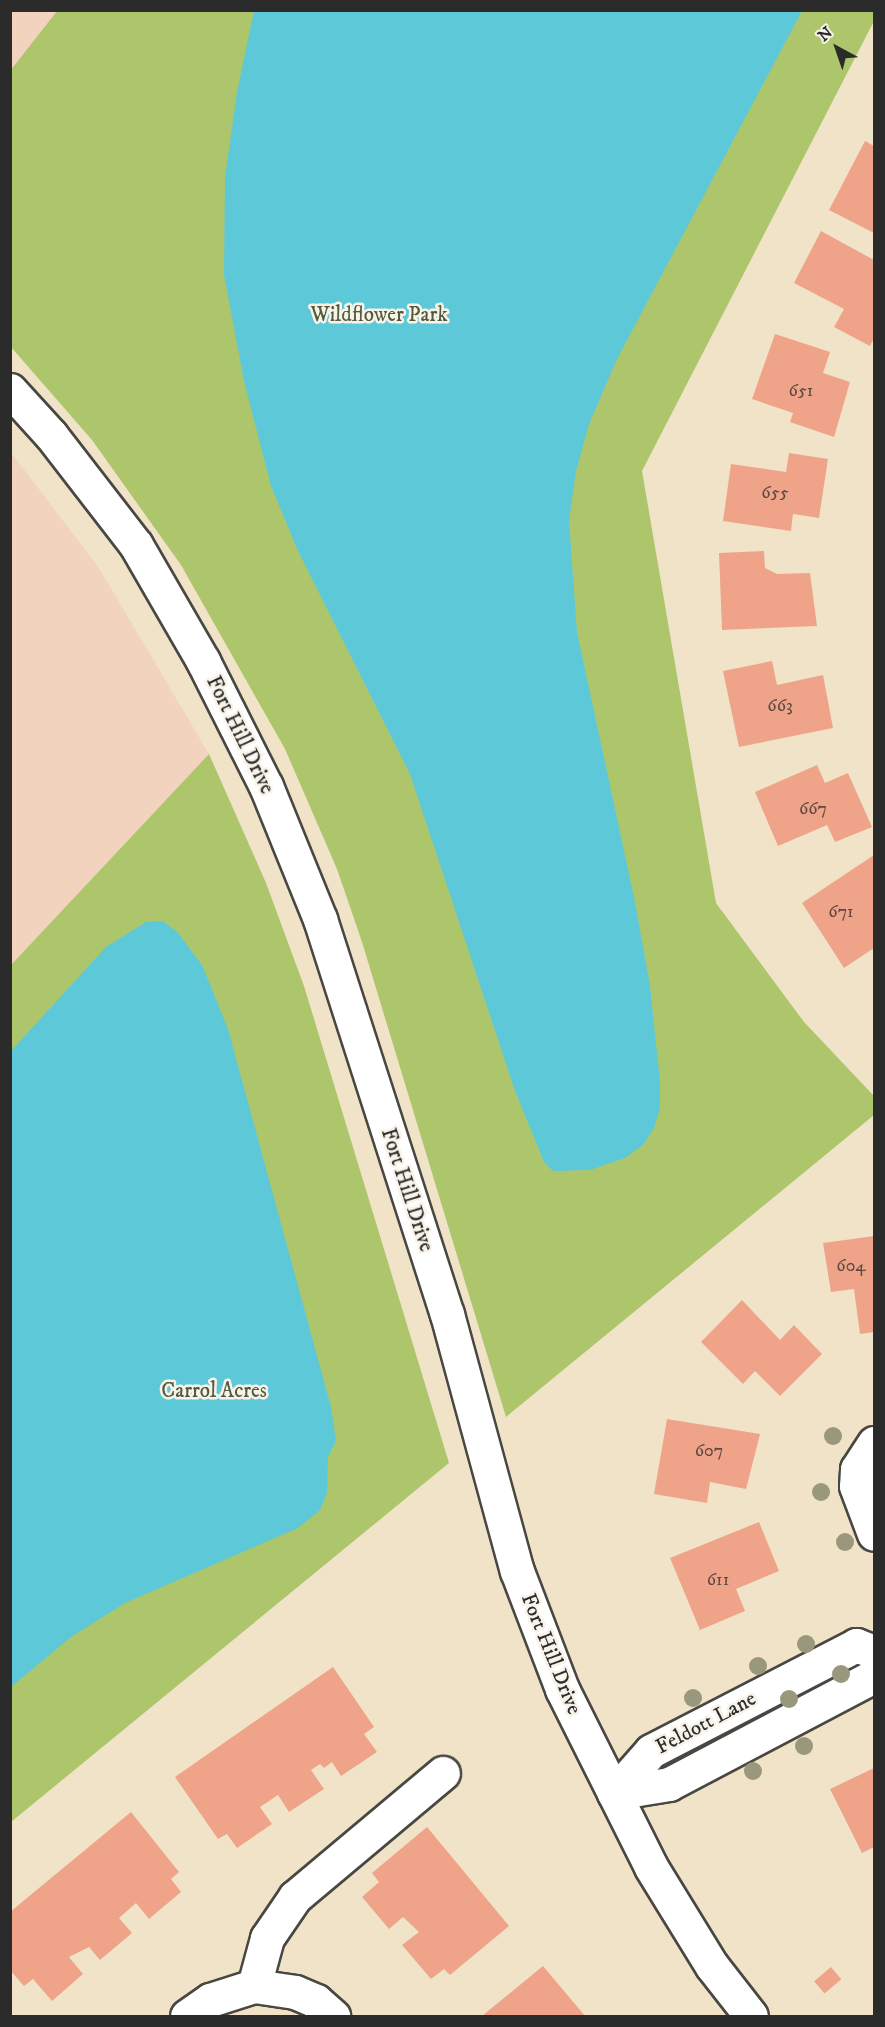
<!DOCTYPE html>
<style>
body{margin:0}
#map{position:relative;width:885px;height:2027px;overflow:hidden;background:#f0e3c7;font-family:"IM FELL DW Pica",serif}
div>[style]{position:absolute}
.built>*{inset:0;background:#f2d4be}
.green>*{inset:0;background:#adc66c}
.water>*{inset:0;background:#5dc8d8}
.building>*{inset:0;background:#efa489;transform-origin:0 0}
.roads{filter:drop-shadow(2px 0 #494742) drop-shadow(-2px 0 #494742) drop-shadow(0 2px #494742) drop-shadow(0 -2px #494742)}
.minor>*{height:33px;margin:-16.5px;padding:0 16.5px;transform-origin:16.5px;border-radius:16.5px;background:#fff}
.trees>*{width:18px;height:18px;margin:-9px;border-radius:50%;background:#99987c}
span{translate:-50% -50%;white-space:nowrap;text-align:center;line-height:1.15;-webkit-text-stroke:5px #f7f3e8;paint-order:stroke}
.number-label{font-size:18px;color:#5c4942}
.number-label span{-webkit-text-stroke-width:0}
.park-label{font-size:21px;color:#525a3e}
.street-label{font-size:21px;color:#2b2b2b}
.frame{position:absolute;inset:0;border:12px solid #2b2b2b;pointer-events:none}
.north{position:absolute;left:807px;top:18px;width:60px;height:60px;-webkit-text-stroke:4px #f7f3e8;paint-order:stroke;rotate:320deg;font-size:16px;font-weight:700;line-height:24px;text-align:center;color:#2b2b2b}
.north::after{content:'';display:block;margin:auto;width:21px;height:27px;background:#2b2b2b;clip-path:polygon(50% 0,100% 100%,50% 72%,0 100%)}
</style>
<div id="map">
<div class="built">
<div style="clip-path:polygon(11px 11px,57px 11px,11px 70px)"></div>
<div style="clip-path:polygon(10px 451px,99px 568px,209px 754px,11px 965px)"></div>
</div>
<div class="green">
<div style="clip-path:polygon(57px 11px,874px 11px,874px 21px,642px 471px,716px 903px,804px 1022px,874px 1096px,874px 1115px,506px 1417px,362px 942px,337px 869px,285px 749px,181px 565px,92px 440px,11px 347px,10px 71px)"></div>
<div style="clip-path:polygon(209px 754px,266px 883px,304px 986px,449px 1463px,11px 1822px,11px 965px)"></div>
<div style="clip-path:polygon(864px 1661px,866px 1665px,728px 1738px,723px 1729px,842px 1666px)"></div>
</div>
<div class="water">
<div style="clip-path:polygon(254px 11px,802px 11px,617px 359px,589px 424px,576px 471px,569px 520px,577px 632px,635px 902px,650px 986px,660px 1082px,660px 1108px,654px 1128px,643px 1145px,625px 1158px,590px 1170px,553px 1171px,544px 1162px,515px 1091px,410px 774px,298px 551px,271px 486px,244px 381px,224px 275px,225px 177px,237px 92px)"></div>
<div style="clip-path:polygon(163px 921px,178px 933px,202px 965px,228px 1029px,331px 1407px,336px 1441px,328px 1457px,327px 1493px,320px 1510px,298px 1528px,125px 1603px,71px 1637px,11px 1687px,11px 1051px,106px 947px,146px 922px)"></div>
</div>
<div class="building">
<div style="clip-path:polygon(865px 141px,874px 146px,874px 233px,829px 210px)"></div>
<div style="clip-path:polygon(821px 231px,874px 260px,874px 338px,870px 346px,834px 327px,844px 309px,794px 283px)"></div>
<div style="clip-path:polygon(775px 334px,830px 352px,823px 373px,850px 382px,834px 437px,790px 422px,793px 413px,752px 399px)"></div>
<div style="clip-path:polygon(789px 453px,828px 459px,819px 518px,793px 514px,791px 531px,723px 521px,731px 464px,786px 472px)"></div>
<div style="clip-path:polygon(764px 551px,765px 568px,777px 574px,810px 573px,817px 626px,722px 630px,719px 553px)"></div>
<div style="clip-path:polygon(772px 661px,777px 685px,823px 675px,833px 728px,739px 747px,723px 671px)"></div>
<div style="clip-path:polygon(817px 765px,825px 783px,848px 773px,872px 827px,835px 842px,827px 825px,778px 846px,755px 792px)"></div>
<div style="clip-path:polygon(874px 855px,874px 948px,844px 968px,802px 903px)"></div>
<div style="clip-path:polygon(874px 1236px,874px 1332px,860px 1334px,854px 1289px,831px 1292px,823px 1243px)"></div>
<div style="clip-path:polygon(742px 1300px,780px 1340px,794px 1325px,822px 1354px,780px 1396px,755px 1371px,743px 1384px,701px 1342px)"></div>
<div style="clip-path:polygon(667px 1419px,760px 1434px,746px 1489px,710px 1482px,707px 1503px,654px 1494px)"></div>
<div style="clip-path:polygon(759px 1522px,779px 1571px,736px 1589px,745px 1611px,700px 1630px,670px 1558px)"></div>
<div style="clip-path:polygon(333px 1667px,374px 1727px,364px 1734px,377px 1752px,341px 1776px,332px 1762px,324px 1768px,320px 1764px,311px 1770px,324px 1789px,289px 1812px,278px 1795px,260px 1807px,272px 1824px,237px 1848px,227px 1834px,218px 1839px,175px 1777px)"></div>
<div style="clip-path:polygon(874px 1768px,874px 1847px,862px 1853px,830px 1789px)"></div>
<div style="clip-path:polygon(131px 1812px,179px 1872px,171px 1879px,181px 1892px,149px 1919px,136px 1903px,119px 1918px,132px 1933px,100px 1960px,89px 1947px,69px 1957px,83px 1974px,52px 2001px,33px 1979px,24px 1986px,10px 1970px,10px 1912px)"></div>
<div style="clip-path:polygon(427px 1827px,509px 1926px,450px 1975px,444px 1969px,431px 1979px,402px 1945px,419px 1932px,403px 1917px,389px 1929px,362px 1897px,379px 1882px,372px 1873px)"></div>
<div style="clip-path:polygon(543px 1966px,585px 2016px,482px 2016px)"></div>
<div style="left:831px;top:1967px;width:16px;height:22px;rotate:50deg"></div>
</div>
<div class="roads">
<div class="minor">
<div style="left:10px;top:390px;width:61px;rotate:47.7deg"></div>
<div style="left:51px;top:435px;width:139px;rotate:52.3deg"></div>
<div style="left:136px;top:545px;width:134px;rotate:60deg"></div>
<div style="left:203px;top:661px;width:140px;rotate:63.3deg"></div>
<div style="left:266px;top:786px;width:144px;rotate:67.9deg"></div>
<div style="left:320px;top:919px;width:415px;rotate:72.2deg"></div>
<div style="left:447px;top:1314px;width:266px;rotate:74.8deg"></div>
<div style="left:517px;top:1571px;width:126px;rotate:69.1deg"></div>
<div style="left:562px;top:1689px;width:199px;rotate:63.4deg"></div>
<div style="left:651px;top:1867px;width:116px;rotate:58.4deg"></div>
<div style="left:712px;top:1966px;width:63px;rotate:52deg"></div>
<div style="left:874px;top:1443px;width:31px;rotate:123deg"></div>
<div style="left:857px;top:1469px;width:17px;rotate:93deg"></div>
<div style="left:856px;top:1486px;width:51px;rotate:69.4deg"></div>
<div style="left:614px;top:1793px;width:56px;rotate:-48.6deg"></div>
<div style="left:651px;top:1751px;width:231px;rotate:-27.3deg"></div>
<div style="left:856px;top:1645px;width:19px;rotate:21deg"></div>
<div style="left:614px;top:1793px;width:56px;rotate:-9.3deg"></div>
<div style="left:669px;top:1784px;width:232px;rotate:-27.8deg"></div>
<div style="left:254px;top:1986px;width:50px;rotate:-74.8deg"></div>
<div style="left:267px;top:1938px;width:50px;rotate:-55.7deg"></div>
<div style="left:295px;top:1897px;width:193px;rotate:-40deg"></div>
<div style="left:187px;top:2016px;width:28px;rotate:-35deg"></div>
<div style="left:210px;top:2000px;width:46px;rotate:-17.7deg"></div>
<div style="left:254px;top:1986px;width:41px;rotate:8.3deg"></div>
<div style="left:295px;top:1992px;width:23px;rotate:23deg"></div>
<div style="left:316px;top:2001px;width:23px;rotate:41deg"></div>
</div>
</div>
<div class="trees">
<div style="left:833px;top:1436px"></div>
<div style="left:821px;top:1492px"></div>
<div style="left:845px;top:1542px"></div>
<div style="left:806px;top:1644px"></div>
<div style="left:758px;top:1666px"></div>
<div style="left:841px;top:1674px"></div>
<div style="left:693px;top:1698px"></div>
<div style="left:789px;top:1699px"></div>
<div style="left:804px;top:1746px"></div>
<div style="left:753px;top:1771px"></div>
</div>
<div class="number-label">
<span style="left:801px;top:391px">651</span>
<span style="left:775px;top:493px">655</span>
<span style="left:780px;top:706px">663</span>
<span style="left:813px;top:809px">667</span>
<span style="left:841px;top:912px">671</span>
<span style="left:851px;top:1266px">604</span>
<span style="left:709px;top:1451px">607</span>
<span style="left:718px;top:1580px">611</span>
</div>
<div class="park-label">
<span style="left:379px;top:315px">Wildflower Park</span>
<span style="left:214px;top:1391px">Carrol Acres</span>
</div>
<div class="street-label">
<span style="left:240px;top:735px;rotate:64deg">Fort Hill Drive</span>
<span style="left:407px;top:1190px;rotate:72deg">Fort Hill Drive</span>
<span style="left:551px;top:1654px;rotate:68deg">Fort Hill Drive</span>
<span style="left:706px;top:1723px;rotate:-28deg">Feldott Lane</span>
</div>
<div class="frame"></div>
<div class="north">N</div>
</div>
